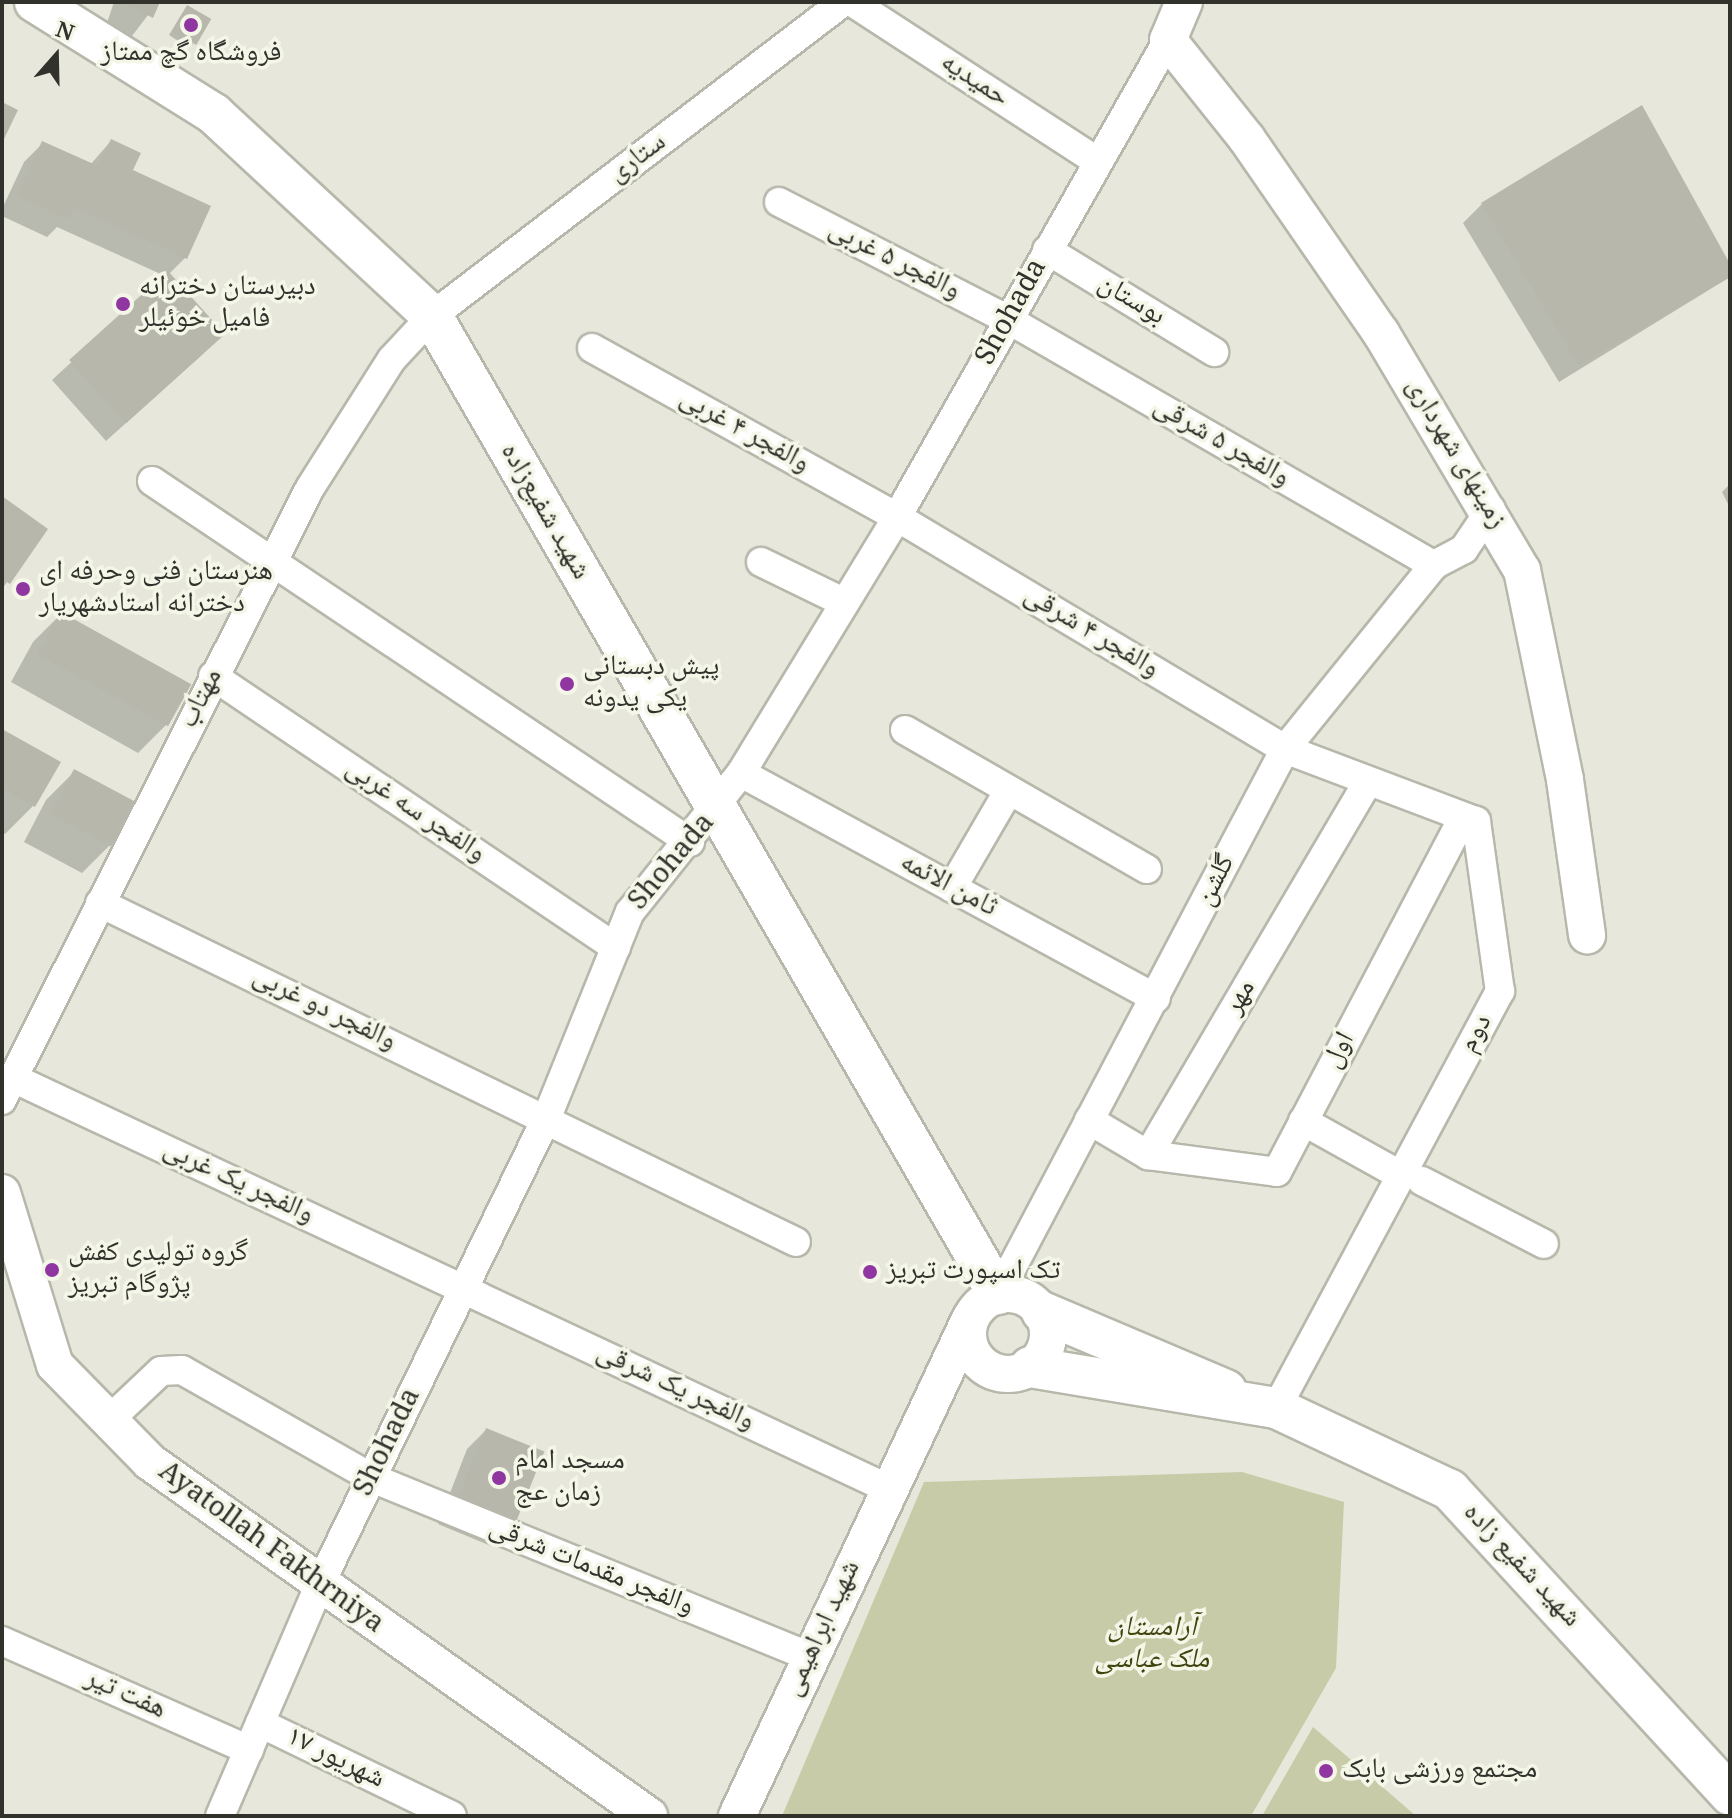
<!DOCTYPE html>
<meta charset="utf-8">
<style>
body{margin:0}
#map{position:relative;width:1732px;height:1818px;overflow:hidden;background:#e7e8db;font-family:Georgia,"Noto Naskh Arabic",serif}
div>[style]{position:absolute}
.green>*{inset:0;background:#c8cba7}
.shadow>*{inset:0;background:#0003}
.building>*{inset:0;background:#b7b8ab;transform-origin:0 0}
.roads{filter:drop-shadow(2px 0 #b7b8ab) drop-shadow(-2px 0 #b7b8ab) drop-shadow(0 2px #b7b8ab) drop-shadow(0 -2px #b7b8ab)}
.minor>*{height:28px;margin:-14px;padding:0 14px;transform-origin:14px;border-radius:14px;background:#fff}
.tertiary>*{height:36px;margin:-18px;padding:0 18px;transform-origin:18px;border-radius:18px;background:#fff}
.tertiary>.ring{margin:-18px;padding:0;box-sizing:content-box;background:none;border:36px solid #fff;border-radius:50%}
.secondary>*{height:40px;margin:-20px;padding:0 20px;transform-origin:20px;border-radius:20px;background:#fff}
.dots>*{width:22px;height:22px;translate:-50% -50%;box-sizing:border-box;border:4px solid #f4f6e8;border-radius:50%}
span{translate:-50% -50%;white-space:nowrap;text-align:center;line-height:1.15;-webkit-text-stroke:7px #f4f6e8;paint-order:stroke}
.poi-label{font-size:28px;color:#32322d}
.left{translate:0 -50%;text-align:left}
.street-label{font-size:28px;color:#32322d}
.park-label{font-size:28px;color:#41430d;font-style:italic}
.frame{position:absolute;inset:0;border:4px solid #32322d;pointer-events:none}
.north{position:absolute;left:16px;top:16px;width:80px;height:80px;-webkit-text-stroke:6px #f4f6e8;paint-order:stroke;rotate:20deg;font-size:22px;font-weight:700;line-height:32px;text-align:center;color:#32322d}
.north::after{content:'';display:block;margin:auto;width:28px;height:36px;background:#32322d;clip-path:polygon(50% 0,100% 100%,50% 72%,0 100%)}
</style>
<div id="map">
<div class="green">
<div style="clip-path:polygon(1242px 1472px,1344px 1502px,1336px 1668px,1251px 1816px,782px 1816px,924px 1482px)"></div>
<div style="clip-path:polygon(1313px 1727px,1416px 1816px,1262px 1816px)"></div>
</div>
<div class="shadow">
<div style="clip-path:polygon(114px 2px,158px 2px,132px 36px,107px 23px)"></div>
<div style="clip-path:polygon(183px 12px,193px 44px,189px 48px,169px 35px)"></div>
<div style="clip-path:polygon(111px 141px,186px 257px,169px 274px,204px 353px,106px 441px,52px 380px,165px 276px,57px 227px,47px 237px,2px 216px,2px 209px,24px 162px,43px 143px,90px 165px)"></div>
<div style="clip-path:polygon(1482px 204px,1730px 268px,1730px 277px,1559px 382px,1463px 223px)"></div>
<div style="clip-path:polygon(1730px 484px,1730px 508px,1722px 492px)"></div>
<div style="clip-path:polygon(2px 499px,45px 529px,2px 589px)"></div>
<div style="clip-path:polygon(61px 614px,166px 725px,138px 753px,11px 682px,33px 642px)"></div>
<div style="clip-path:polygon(2px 731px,33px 806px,5px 834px,2px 832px)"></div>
<div style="clip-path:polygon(74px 772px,110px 845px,82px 873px,24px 842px,46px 800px)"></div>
<div style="clip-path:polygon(486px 1430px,510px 1527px,491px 1546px,438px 1524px,467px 1449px)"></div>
</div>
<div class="building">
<div style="clip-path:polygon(122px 2px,160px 2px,153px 18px)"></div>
<div style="left:187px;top:5px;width:28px;height:30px;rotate:30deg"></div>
<div style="clip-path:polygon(2px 102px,18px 110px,2px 143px)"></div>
<div style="clip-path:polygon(1642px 105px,1730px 264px,1730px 277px,1579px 365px,1481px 203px)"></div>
<div style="clip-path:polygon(111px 139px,141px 153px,133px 170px,211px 206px,187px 259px,74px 207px,68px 219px,17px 196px,42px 141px,98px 166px)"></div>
<div style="left:168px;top:271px;width:85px;height:133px;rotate:48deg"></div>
<div style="clip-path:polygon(2px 496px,48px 529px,10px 584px,2px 579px)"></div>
<div style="left:61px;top:612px;width:149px;height:48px;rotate:29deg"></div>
<div style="clip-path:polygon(2px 729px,61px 762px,35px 807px,2px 788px)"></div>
<div style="left:74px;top:769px;width:69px;height:51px;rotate:28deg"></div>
<div style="left:486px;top:1428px;width:63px;height:82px;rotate:22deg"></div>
</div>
<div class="roads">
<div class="minor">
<div style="left:852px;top:2px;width:292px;rotate:33deg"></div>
<div style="left:779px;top:202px;width:259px;rotate:27.2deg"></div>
<div style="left:1009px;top:320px;width:491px;rotate:30deg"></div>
<div style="left:1047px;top:250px;width:196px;rotate:31.4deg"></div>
<div style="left:592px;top:348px;width:349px;rotate:29deg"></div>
<div style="left:897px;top:517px;width:452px;rotate:30.9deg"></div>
<div style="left:1285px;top:749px;width:204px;rotate:20.7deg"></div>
<div style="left:1476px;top:821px;width:172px;rotate:82deg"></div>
<div style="left:1500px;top:991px;width:473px;rotate:118.2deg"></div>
<div style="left:152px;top:481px;width:648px;rotate:33.86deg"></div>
<div style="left:761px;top:562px;width:93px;rotate:26deg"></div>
<div style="left:213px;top:676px;width:486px;rotate:34deg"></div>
<div style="left:905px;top:730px;width:279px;rotate:29.9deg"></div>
<div style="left:741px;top:773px;width:472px;rotate:28.5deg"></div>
<div style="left:952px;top:888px;width:113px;rotate:-59.8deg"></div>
<div style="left:100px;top:903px;width:774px;rotate:25.97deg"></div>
<div style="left:13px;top:1078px;width:965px;rotate:25.13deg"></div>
<div style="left:2px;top:1100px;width:685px;rotate:-63.29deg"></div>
<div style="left:310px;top:488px;width:153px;rotate:-57.6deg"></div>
<div style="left:392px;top:359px;width:59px;rotate:-47.1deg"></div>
<div style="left:432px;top:316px;width:517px;rotate:-37.38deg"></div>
<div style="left:1089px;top:1120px;width:69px;rotate:30.7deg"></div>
<div style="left:1148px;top:1155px;width:434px;rotate:-59.5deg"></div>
<div style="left:1303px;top:1121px;width:111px;rotate:29.1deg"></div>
<div style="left:1148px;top:1155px;width:130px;rotate:7.5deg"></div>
<div style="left:1277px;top:1172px;width:401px;rotate:-62.3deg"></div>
<div style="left:1422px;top:1181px;width:137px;rotate:27.3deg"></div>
<div style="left:998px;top:1294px;width:616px;rotate:-62.23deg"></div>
<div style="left:1285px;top:749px;width:237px;rotate:-51deg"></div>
<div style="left:1434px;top:565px;width:34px;rotate:-28deg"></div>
<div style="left:1464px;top:549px;width:48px;rotate:-56deg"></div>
<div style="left:109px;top:1420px;width:71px;rotate:-43.3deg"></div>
<div style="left:161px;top:1371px;width:21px;rotate:-3deg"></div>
<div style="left:182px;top:1370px;width:219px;rotate:29.6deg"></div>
<div style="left:372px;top:1478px;width:473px;rotate:22.2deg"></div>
<div style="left:2px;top:1641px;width:270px;rotate:23.8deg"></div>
<div style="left:260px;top:1723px;width:213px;rotate:25.8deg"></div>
<div style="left:220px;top:1816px;width:253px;rotate:-66.7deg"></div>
<div style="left:320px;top:1584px;width:519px;rotate:-64.08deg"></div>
<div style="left:547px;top:1117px;width:221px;rotate:-68deg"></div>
<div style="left:630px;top:912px;width:178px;rotate:-51.4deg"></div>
<div style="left:741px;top:773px;width:300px;rotate:-58.6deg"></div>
<div style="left:897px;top:517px;width:549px;rotate:-60.4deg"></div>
</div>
<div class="tertiary">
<div style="left:1184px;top:2px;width:41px;rotate:112.8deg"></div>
<div style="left:1168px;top:40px;width:127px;rotate:51.4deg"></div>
<div style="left:1247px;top:139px;width:236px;rotate:55.4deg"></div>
<div style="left:1381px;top:333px;width:276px;rotate:59.3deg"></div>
<div style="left:1522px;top:570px;width:214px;rotate:78.4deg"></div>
<div style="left:1565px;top:780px;width:157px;rotate:81.9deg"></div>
<div style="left:2px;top:1193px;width:180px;rotate:72.9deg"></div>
<div style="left:55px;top:1365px;width:136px;rotate:45.6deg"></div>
<div style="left:150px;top:1462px;width:612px;rotate:35.35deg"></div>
<div class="ring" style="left:968px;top:1294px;width:44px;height:44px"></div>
<div style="left:737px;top:1816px;width:549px;rotate:-64.88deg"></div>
</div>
<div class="secondary">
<div style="left:35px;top:2px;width:211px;rotate:32deg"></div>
<div style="left:214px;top:114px;width:297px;rotate:42.8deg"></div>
<div style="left:432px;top:316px;width:1130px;rotate:59.94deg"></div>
<div style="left:1042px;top:1312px;width:200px;rotate:23deg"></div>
<div style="left:1030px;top:1367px;width:249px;rotate:9.5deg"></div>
<div style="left:1276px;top:1408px;width:192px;rotate:25.2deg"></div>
<div style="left:1450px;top:1490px;width:414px;rotate:47.4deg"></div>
</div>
</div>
<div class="dots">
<div style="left:191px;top:25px;background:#9036a1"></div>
<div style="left:123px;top:304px;background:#9036a1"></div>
<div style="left:23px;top:589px;background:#9036a1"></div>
<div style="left:567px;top:684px;background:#9036a1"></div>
<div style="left:52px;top:1270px;background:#9036a1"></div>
<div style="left:870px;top:1272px;background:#9036a1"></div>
<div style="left:499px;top:1478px;background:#9036a1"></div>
<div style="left:1326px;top:1771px;background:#9036a1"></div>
</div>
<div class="poi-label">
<span style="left:191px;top:54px">فروشگاه گچ ممتاز</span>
<span class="left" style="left:139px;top:304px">دبیرستان دخترانه<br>فامیل خوئیلر</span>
<span class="left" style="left:39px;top:589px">هنرستان فنی وحرفه ای<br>دخترانه استادشهریار</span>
<span class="left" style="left:583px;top:684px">پیش دبستانی<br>یکی یدونه</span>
<span class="left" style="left:68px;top:1270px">گروه تولیدی کفش<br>پژوگام تبریز</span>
<span class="left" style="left:886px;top:1272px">تک اسپورت تبریز</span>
<span class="left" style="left:515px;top:1478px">مسجد امام<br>زمان عج</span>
<span class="left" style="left:1342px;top:1771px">مجتمع ورزشی بابک</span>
</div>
<div class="street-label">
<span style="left:974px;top:81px;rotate:33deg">حمیدیه</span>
<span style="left:638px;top:159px;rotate:-37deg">ستاری</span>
<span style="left:894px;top:261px;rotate:27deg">والفجر ۵ غربی</span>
<span style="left:1131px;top:301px;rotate:31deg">بوستان</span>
<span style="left:1013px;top:313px;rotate:-61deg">Shohada</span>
<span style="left:744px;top:432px;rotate:29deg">والفجر ۴ غربی</span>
<span style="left:1221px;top:443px;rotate:30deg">والفجر ۵ شرقی</span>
<span style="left:1455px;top:454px;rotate:59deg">زمینهای شهرداری</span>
<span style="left:544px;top:512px;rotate:60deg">شهید شفیع‌زاده</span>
<span style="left:1091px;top:633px;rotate:31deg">والفجر ۴ شرقی</span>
<span style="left:202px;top:699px;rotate:-63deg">مهتاب</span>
<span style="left:415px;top:812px;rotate:34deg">والفجر سه غربی</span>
<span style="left:673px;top:863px;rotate:-50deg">Shohada</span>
<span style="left:1217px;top:881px;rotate:-63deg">گلشن</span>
<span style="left:948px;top:886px;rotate:28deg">ثامن الائمه</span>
<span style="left:1241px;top:998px;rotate:-60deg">مهر</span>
<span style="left:324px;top:1010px;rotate:26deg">والفجر دو غربی</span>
<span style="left:1477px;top:1034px;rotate:-61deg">دوم</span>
<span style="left:1340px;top:1051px;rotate:-62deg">اول</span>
<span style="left:238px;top:1183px;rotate:25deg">والفجر یک غربی</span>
<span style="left:675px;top:1388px;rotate:25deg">والفجر یک شرقی</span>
<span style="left:389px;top:1443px;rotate:-64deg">Shohada</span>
<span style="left:270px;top:1549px;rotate:36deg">Ayatollah Fakhrniya</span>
<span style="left:1521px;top:1566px;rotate:47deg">شهید شفیع زاده</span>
<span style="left:591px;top:1568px;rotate:22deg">والفجر مقدمات شرقی</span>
<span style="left:823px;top:1629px;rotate:-65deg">شهید ابراهیمی</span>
<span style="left:125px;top:1695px;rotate:24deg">هفت تیر</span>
<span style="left:335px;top:1759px;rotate:26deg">۱۷ شهریور</span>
</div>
<div class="park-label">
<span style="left:1152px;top:1645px">آرامستان<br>ملک عباسی</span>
</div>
<div class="frame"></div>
<div class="north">N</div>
</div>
